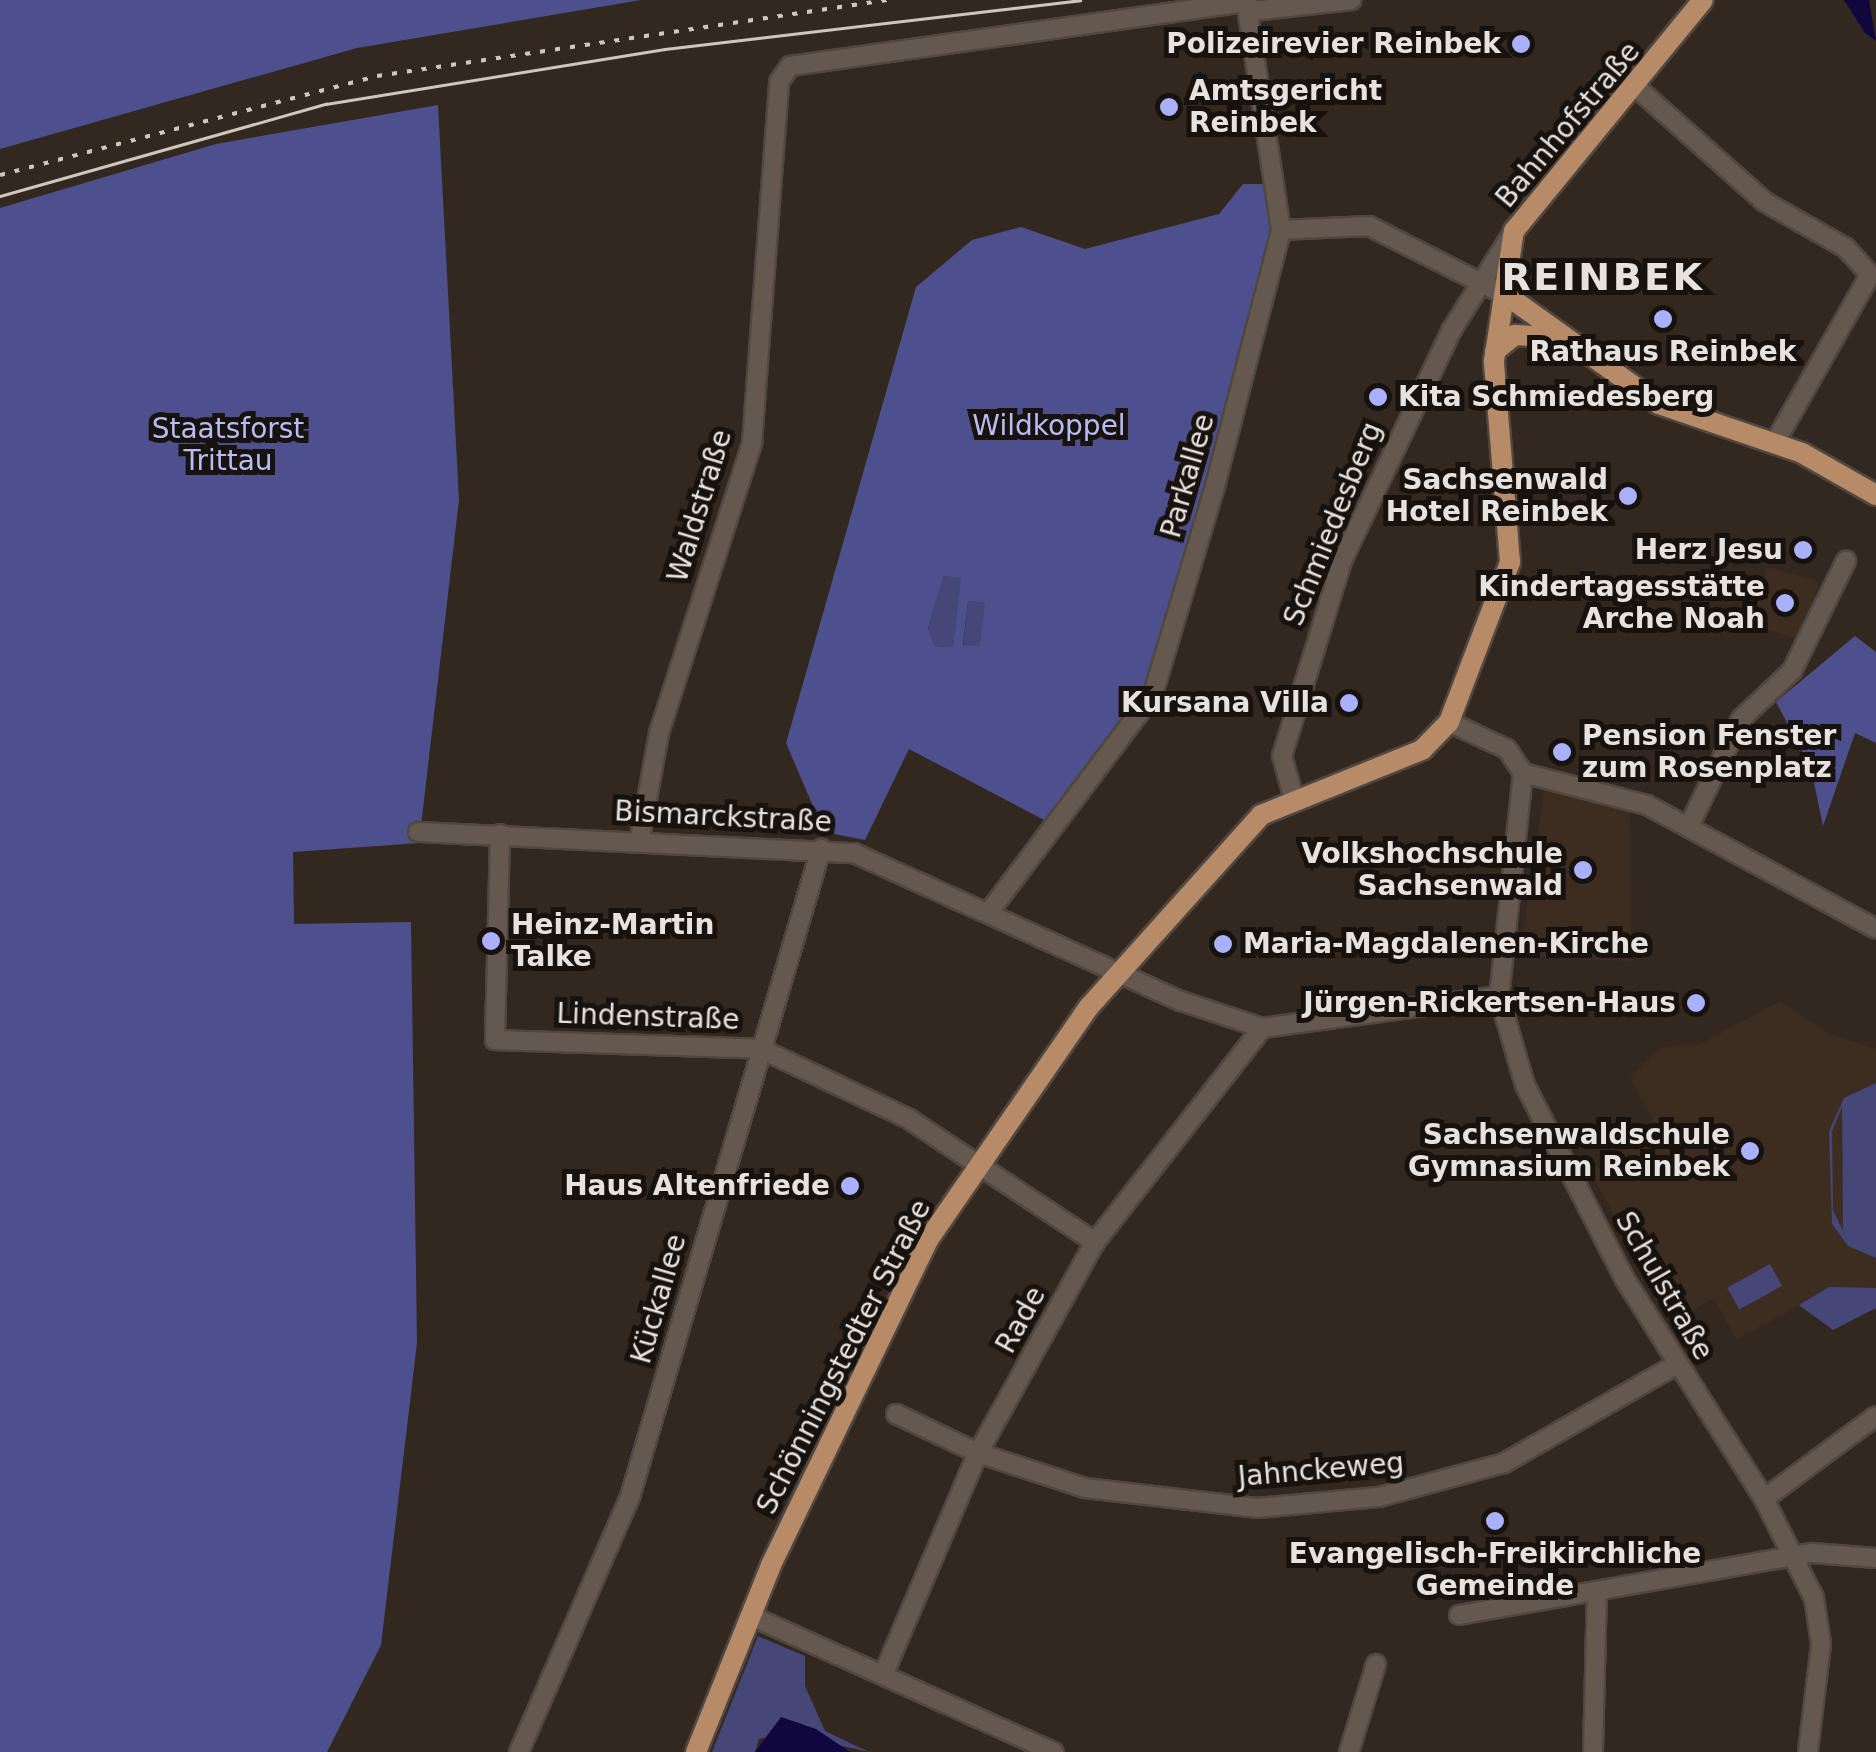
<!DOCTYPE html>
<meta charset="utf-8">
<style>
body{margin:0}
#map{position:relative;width:1876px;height:1752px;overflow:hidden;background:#332820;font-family:"DejaVu Sans",sans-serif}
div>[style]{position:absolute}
.built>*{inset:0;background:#3d2d20;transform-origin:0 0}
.green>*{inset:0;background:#444777;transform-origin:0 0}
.forest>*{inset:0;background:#4d508c}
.water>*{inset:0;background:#10073e}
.roads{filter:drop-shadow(2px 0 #504740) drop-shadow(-2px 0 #504740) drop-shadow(0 2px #504740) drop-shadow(0 -2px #504740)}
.minor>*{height:18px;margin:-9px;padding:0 9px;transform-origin:9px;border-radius:9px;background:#64584f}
.major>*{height:20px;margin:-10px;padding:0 10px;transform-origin:10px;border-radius:10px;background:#b78b68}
.tram>*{height:2.5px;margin:-1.25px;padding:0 1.25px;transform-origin:1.25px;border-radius:1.25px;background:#cec7c0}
.rail>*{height:4px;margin-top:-2px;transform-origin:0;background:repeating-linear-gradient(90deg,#cec7c0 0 5px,transparent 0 15px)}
.dots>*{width:28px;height:28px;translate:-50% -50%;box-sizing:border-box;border:5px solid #17120e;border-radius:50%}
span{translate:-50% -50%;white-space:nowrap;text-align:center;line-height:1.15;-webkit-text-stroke:10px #17120e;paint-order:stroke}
.poi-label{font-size:28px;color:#e9e2dc;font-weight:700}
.right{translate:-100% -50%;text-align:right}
.left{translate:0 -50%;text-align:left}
.street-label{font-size:28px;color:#e9e2dc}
.park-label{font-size:28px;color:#b7bdf4}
.district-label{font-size:38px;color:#e9e2dc;font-weight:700;letter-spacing:2.5px}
</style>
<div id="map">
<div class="built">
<div style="left:1767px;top:567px;width:54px;height:61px;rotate:15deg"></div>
<div style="clip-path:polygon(1545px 785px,1630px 808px,1631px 961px,1520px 956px)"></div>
<div style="clip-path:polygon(1780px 1001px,1829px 1034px,1876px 1049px,1876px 1308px,1833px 1330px,1799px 1306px,1736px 1339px,1714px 1298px,1674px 1322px,1589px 1170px,1659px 1132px,1630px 1077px,1661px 1048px,1701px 1044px)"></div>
</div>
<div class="green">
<div style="clip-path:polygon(942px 576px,962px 577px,953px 647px,933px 646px,928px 628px)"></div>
<div style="left:968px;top:601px;width:18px;height:44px;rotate:6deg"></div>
<div style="clip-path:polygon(evenodd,1876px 1083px,1876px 1258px,1848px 1246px,1832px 1224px,1829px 1131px,1844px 1098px,1876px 1083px,1842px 1107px,1843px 1230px,1847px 1239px,1833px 1210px,1832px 1131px,1842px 1107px)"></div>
<div style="left:1770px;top:1264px;width:25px;height:49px;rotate:61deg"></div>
<div style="clip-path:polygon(1829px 1287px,1876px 1288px,1876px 1308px,1833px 1330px,1799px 1305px)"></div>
<div style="clip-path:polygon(758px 1636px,805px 1656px,805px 1686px,825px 1731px,869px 1752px,830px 1743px,815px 1729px,759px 1739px,755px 1752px,712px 1752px)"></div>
</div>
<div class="forest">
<div style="clip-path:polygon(0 0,641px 0,357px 48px,0 149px)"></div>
<div style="clip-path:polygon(438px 105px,459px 500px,419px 843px,293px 852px,294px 924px,411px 922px,417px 1343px,381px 1645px,327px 1752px,0 1752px,0 208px,216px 144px)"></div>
<div style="clip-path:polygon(evenodd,1243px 184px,1265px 184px,1272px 241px,1146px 690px,1048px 822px,909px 749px,865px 840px,824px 832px,786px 743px,916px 287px,972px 240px,1021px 227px,1085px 249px,1219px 214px,1243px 184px,943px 576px,961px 578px,953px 647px,934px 646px,928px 628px,943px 576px,1243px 184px,968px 601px,985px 603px,980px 646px,963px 645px,968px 601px)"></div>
<div style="clip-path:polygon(1855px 636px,1876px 652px,1876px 743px,1855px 733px,1823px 826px,1811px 768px,1776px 702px)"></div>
</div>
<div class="water">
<div style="clip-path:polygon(1844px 0,1869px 0,1876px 41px,1865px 33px)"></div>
<div style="clip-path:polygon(781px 1717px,816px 1729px,850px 1752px,755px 1752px)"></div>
</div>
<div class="roads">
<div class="minor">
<div style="left:1246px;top:2px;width:11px;rotate:52deg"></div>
<div style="left:1253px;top:11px;width:99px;rotate:-6.4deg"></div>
<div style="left:1637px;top:88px;width:171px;rotate:41.7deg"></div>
<div style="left:1765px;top:202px;width:93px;rotate:29.6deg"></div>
<div style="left:1846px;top:248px;width:36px;rotate:48deg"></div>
<div style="left:1870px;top:275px;width:194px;rotate:119.6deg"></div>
<div style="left:1281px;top:230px;width:88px;rotate:-2.6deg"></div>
<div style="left:1369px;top:226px;width:157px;rotate:26.9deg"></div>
<div style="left:1449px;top:722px;width:64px;rotate:25deg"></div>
<div style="left:1507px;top:749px;width:29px;rotate:56deg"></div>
<div style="left:1523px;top:773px;width:224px;rotate:96.1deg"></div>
<div style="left:1499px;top:996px;width:93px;rotate:73.7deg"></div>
<div style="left:1525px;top:1085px;width:217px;rotate:62.8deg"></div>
<div style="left:1624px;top:1278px;width:262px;rotate:57.6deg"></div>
<div style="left:1764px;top:1499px;width:111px;rotate:63.2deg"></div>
<div style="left:1814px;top:1598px;width:47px;rotate:81.3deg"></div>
<div style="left:1821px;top:1644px;width:109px;rotate:96.9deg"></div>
<div style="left:1523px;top:773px;width:128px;rotate:14.5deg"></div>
<div style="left:1647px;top:805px;width:260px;rotate:28.4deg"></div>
<div style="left:1294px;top:799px;width:45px;rotate:-105.6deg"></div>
<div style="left:1282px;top:756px;width:204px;rotate:-72.9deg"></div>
<div style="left:1342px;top:561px;width:255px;rotate:-64.6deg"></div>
<div style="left:1451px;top:331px;width:118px;rotate:-57.8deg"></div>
<div style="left:1690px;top:824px;width:117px;rotate:-64.1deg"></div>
<div style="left:1741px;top:719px;width:70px;rotate:-43.3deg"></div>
<div style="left:1792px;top:671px;width:123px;rotate:-63.9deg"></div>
<div style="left:418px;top:832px;width:437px;rotate:2.8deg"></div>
<div style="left:854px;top:853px;width:359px;rotate:24.4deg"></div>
<div style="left:1181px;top:1001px;width:85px;rotate:18.4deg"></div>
<div style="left:1262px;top:1028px;width:239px;rotate:-7.7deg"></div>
<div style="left:500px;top:834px;width:206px;rotate:91.4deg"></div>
<div style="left:495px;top:1040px;width:266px;rotate:1.9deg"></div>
<div style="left:761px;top:1049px;width:164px;rotate:25.3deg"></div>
<div style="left:909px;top:1119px;width:223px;rotate:33.5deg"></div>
<div style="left:640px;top:838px;width:107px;rotate:-79.7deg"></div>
<div style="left:659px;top:733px;width:305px;rotate:-72.2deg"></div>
<div style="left:752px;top:443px;width:362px;rotate:-85.7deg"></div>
<div style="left:779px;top:82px;width:19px;rotate:-55deg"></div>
<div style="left:790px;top:66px;width:460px;rotate:-8deg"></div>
<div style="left:989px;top:912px;width:273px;rotate:-53deg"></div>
<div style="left:1153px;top:694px;width:221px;rotate:-73.4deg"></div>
<div style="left:1216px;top:482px;width:260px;rotate:-75.5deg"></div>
<div style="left:1281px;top:230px;width:233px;rotate:-98.7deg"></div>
<div style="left:896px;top:1414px;width:91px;rotate:25.4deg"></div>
<div style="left:978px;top:1453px;width:113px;rotate:18.1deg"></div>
<div style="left:1085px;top:1488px;width:173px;rotate:6.6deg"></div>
<div style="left:1257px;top:1508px;width:122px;rotate:-5.2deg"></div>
<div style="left:1379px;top:1497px;width:130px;rotate:-15.2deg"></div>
<div style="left:1504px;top:1463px;width:198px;rotate:-29.7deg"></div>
<div style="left:1764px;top:1499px;width:139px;rotate:-36.5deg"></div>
<div style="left:1459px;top:1615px;width:358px;rotate:-10deg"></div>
<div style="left:1812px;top:1553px;width:64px;rotate:4.5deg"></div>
<div style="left:751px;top:1616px;width:332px;rotate:24.2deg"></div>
<div style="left:884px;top:1673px;width:239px;rotate:-66.9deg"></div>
<div style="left:978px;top:1453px;width:241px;rotate:-61deg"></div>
<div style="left:1095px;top:1242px;width:271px;rotate:-52deg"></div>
<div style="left:519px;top:1752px;width:278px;rotate:-66.5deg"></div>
<div style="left:630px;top:1497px;width:676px;rotate:-73.58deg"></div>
<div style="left:1349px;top:1752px;width:92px;rotate:-72.9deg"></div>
<div style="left:1593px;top:1752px;width:161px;rotate:-88.6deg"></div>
</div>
<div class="major">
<div style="left:1509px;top:297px;width:184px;rotate:35.5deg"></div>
<div style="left:1659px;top:404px;width:151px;rotate:18.9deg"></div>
<div style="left:1802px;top:453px;width:85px;rotate:29.6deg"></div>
<div style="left:1495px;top:351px;width:26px;rotate:-39deg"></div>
<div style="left:1515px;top:335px;width:37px;rotate:3deg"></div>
<div style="left:696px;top:1752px;width:201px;rotate:-68.1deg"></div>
<div style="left:771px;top:1565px;width:361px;rotate:-64.2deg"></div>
<div style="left:928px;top:1240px;width:283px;rotate:-55.4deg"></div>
<div style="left:1089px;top:1007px;width:258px;rotate:-48.1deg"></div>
<div style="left:1261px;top:815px;width:174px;rotate:-22deg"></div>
<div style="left:1422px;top:750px;width:39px;rotate:-46deg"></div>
<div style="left:1449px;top:722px;width:171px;rotate:-69.1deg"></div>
<div style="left:1510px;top:562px;width:202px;rotate:-94.6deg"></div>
<div style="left:1494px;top:361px;width:132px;rotate:-81.3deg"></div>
<div style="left:1514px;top:231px;width:298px;rotate:-50.7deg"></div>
</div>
</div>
<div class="tram">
<div style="left:0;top:196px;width:339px;rotate:-15.8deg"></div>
<div style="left:326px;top:104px;width:343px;rotate:-9.2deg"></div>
<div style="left:665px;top:49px;width:418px;rotate:-6.7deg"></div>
</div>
<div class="rail">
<div style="left:0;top:175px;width:390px;rotate:-14.7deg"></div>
<div style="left:377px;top:76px;width:516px;rotate:-8.48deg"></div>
</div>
<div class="dots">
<div style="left:1521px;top:44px;background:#a9b0fc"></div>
<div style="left:1169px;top:107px;background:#a9b0fc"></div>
<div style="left:1663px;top:319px;background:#a9b0fc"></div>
<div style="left:1378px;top:397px;background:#a9b0fc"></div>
<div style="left:1628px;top:496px;background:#a9b0fc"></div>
<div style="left:1803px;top:550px;background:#a9b0fc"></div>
<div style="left:1785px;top:603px;background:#a9b0fc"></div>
<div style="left:1349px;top:703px;background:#a9b0fc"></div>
<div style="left:1562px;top:752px;background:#a9b0fc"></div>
<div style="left:1583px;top:870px;background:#a9b0fc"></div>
<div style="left:491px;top:941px;background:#a9b0fc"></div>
<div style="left:1223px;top:944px;background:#a9b0fc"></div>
<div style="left:1696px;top:1003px;background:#a9b0fc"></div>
<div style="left:1750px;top:1151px;background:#a9b0fc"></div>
<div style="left:850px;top:1186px;background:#a9b0fc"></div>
<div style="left:1495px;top:1521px;background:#a9b0fc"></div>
</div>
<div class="poi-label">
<span class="right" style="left:1501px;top:44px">Polizeirevier Reinbek</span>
<span class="left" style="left:1189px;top:107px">Amtsgericht<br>Reinbek</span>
<span style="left:1663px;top:352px">Rathaus Reinbek</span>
<span class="left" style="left:1398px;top:397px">Kita Schmiedesberg</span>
<span class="right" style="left:1608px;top:496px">Sachsenwald<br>Hotel Reinbek</span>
<span class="right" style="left:1783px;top:550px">Herz Jesu</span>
<span class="right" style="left:1765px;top:603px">Kindertagesstätte<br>Arche Noah</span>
<span class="right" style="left:1329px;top:703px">Kursana Villa</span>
<span class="left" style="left:1582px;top:752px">Pension Fenster<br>zum Rosenplatz</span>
<span class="right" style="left:1563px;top:870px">Volkshochschule<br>Sachsenwald</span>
<span class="left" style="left:511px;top:941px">Heinz-Martin<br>Talke</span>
<span class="left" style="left:1243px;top:944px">Maria-Magdalenen-Kirche</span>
<span class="right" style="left:1676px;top:1003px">Jürgen-Rickertsen-Haus</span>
<span class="right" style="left:1730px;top:1151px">Sachsenwaldschule<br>Gymnasium Reinbek</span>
<span class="right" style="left:830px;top:1186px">Haus Altenfriede</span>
<span style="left:1495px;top:1570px">Evangelisch-Freikirchliche<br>Gemeinde</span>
</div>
<div class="street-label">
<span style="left:1568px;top:125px;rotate:-50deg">Bahnhofstraße</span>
<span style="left:1188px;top:476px;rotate:-74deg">Parkallee</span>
<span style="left:700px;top:506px;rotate:-73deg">Waldstraße</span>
<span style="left:1333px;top:524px;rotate:-68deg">Schmiedesberg</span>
<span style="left:723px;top:817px;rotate:3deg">Bismarckstraße</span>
<span style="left:648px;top:1017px;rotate:2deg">Lindenstraße</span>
<span style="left:1664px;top:1286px;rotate:60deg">Schulstraße</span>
<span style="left:659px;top:1299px;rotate:-74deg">Kückallee</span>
<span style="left:1021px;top:1320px;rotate:-61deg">Rade</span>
<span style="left:844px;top:1357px;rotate:-63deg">Schönningstedter Straße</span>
<span style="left:1321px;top:1470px;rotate:-5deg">Jahnckeweg</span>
</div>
<div class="park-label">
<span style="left:1049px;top:426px">Wildkoppel</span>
<span style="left:228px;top:445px">Staatsforst<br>Trittau</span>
</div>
<div class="district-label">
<span style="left:1603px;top:278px">REINBEK</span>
</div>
</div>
